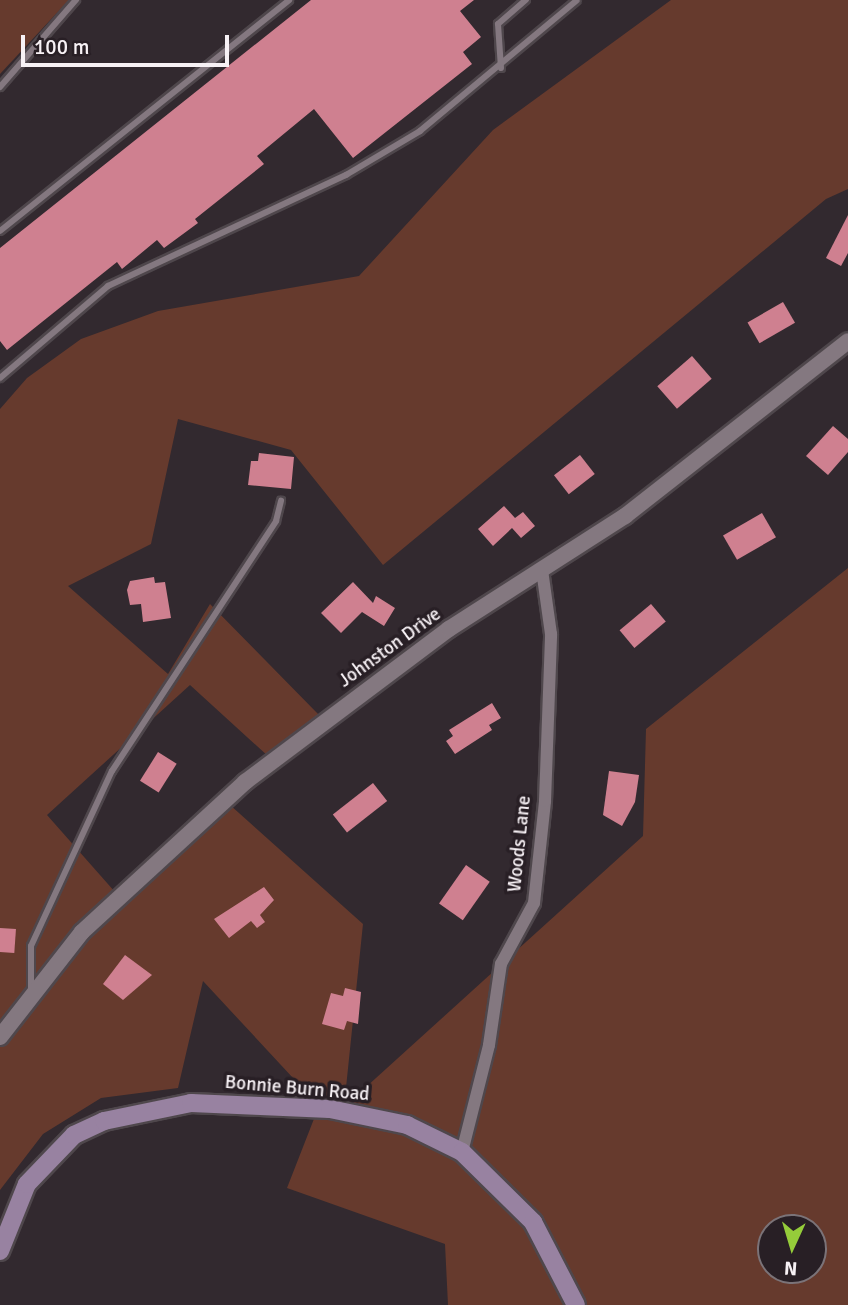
<!DOCTYPE html>
<style>
body{margin:0}
#map{position:relative;width:848px;height:1305px;overflow:hidden;background:#32292f;font-family:Signika,sans-serif}
div>[style]{position:absolute}
.green>*{inset:0;background:#663a2d}
.building>*{inset:0;background:#cf8090;transform-origin:0 0}
.roads{filter:drop-shadow(2px 0 #4f474c) drop-shadow(-2px 0 #4f474c) drop-shadow(0 2px #4f474c) drop-shadow(0 -2px #4f474c)}
.service>*{height:6px;margin:-3px;padding:0 3px;transform-origin:3px;border-radius:3px;background:#847880}
.minor>*{height:12px;margin:-6px;padding:0 6px;transform-origin:6px;border-radius:6px;background:#847880}
.tertiary>*{height:16px;margin:-8px;padding:0 8px;transform-origin:8px;border-radius:8px;background:#847880}
.secondary>*{height:18px;margin:-9px;padding:0 9px;transform-origin:9px;border-radius:9px;background:#9882a1}
span{translate:-50% -50%;white-space:nowrap;text-align:center;line-height:1.15;-webkit-text-stroke:7px #281f25;paint-order:stroke}
.street-label{font-size:19px;color:#f7f1f5}
.north{position:absolute;left:757px;top:1214px;width:70px;height:70px;box-sizing:border-box;background:#281f25;border:2px solid #7b7378;border-radius:50%;rotate:184deg;font-size:19px;font-weight:700;line-height:28px;text-align:center;color:#f7f1f5}
.north::after{content:'';display:block;margin:auto;width:24px;height:32px;background:#95cc3a;clip-path:polygon(50% 0,100% 100%,50% 72%,0 100%)}
.scale{position:absolute;left:21px;top:35px;width:208px;height:32px;box-sizing:border-box;border:4px solid #f7f1f5;border-top:0;padding-left:9px;font-size:21px;line-height:24px;white-space:nowrap;color:#f7f1f5;-webkit-text-stroke:5px #281f25;paint-order:stroke}
</style>
<div id="map">
<div class="green">
<div style="clip-path:polygon(0 0,69px 0,0 74px)"></div>
<div style="clip-path:polygon(evenodd,671px 0,848px 0,848px 189px,826px 199px,383px 565px,291px 450px,178px 419px,151px 544px,68px 586px,168px 674px,210px 604px,320px 716px,269px 757px,190px 685px,47px 815px,115px 892px,220px 796px,363px 924px,344px 1107px,643px 836px,646px 729px,848px 568px,848px 1305px,448px 1305px,445px 1244px,287px 1188px,319px 1106px,203px 981px,178px 1088px,101px 1098px,43px 1134px,0 1190px,0 409px,27px 378px,81px 339px,158px 311px,359px 276px,493px 130px,671px 0,771px 1228px,813px 1228px,813px 1270px,771px 1270px,771px 1228px)"></div>
</div>
<div class="building">
<div style="clip-path:polygon(311px 0,474px 0,460px 11px,481px 37px,463px 52px,472px 64px,353px 158px,314px 109px,257px 156px,264px 164px,195px 219px,198px 223px,164px 248px,157px 240px,122px 269px,117px 262px,7px 350px,0 341px,0 248px)"></div>
<div style="clip-path:polygon(848px 215px,848px 253px,841px 266px,826px 258px)"></div>
<div style="left:783px;top:302px;width:24px;height:41px;rotate:60deg"></div>
<div style="left:692px;top:356px;width:30px;height:46px;rotate:49deg"></div>
<div style="clip-path:polygon(833px 426px,848px 439px,848px 452px,828px 475px,806px 456px)"></div>
<div style="clip-path:polygon(259px 453px,294px 457px,291px 489px,248px 485px,251px 461px,258px 461px)"></div>
<div style="left:580px;top:455px;width:24px;height:33px;rotate:52deg"></div>
<div style="clip-path:polygon(504px 506px,515px 518px,523px 512px,535px 526px,521px 538px,512px 528px,493px 546px,478px 529px)"></div>
<div style="left:762px;top:513px;width:28px;height:45px;rotate:60deg"></div>
<div style="clip-path:polygon(154px 577px,155px 583px,165px 582px,171px 618px,143px 622px,141px 604px,130px 605px,127px 590px,130px 581px)"></div>
<div style="clip-path:polygon(353px 582px,373px 603px,376px 596px,395px 608px,384px 626px,362px 612px,341px 633px,321px 613px)"></div>
<div style="left:651px;top:604px;width:23px;height:41px;rotate:50deg"></div>
<div style="clip-path:polygon(492px 703px,501px 718px,489px 725px,492px 730px,455px 754px,446px 741px,453px 736px,449px 730px)"></div>
<div style="left:158px;top:752px;width:22px;height:34px;rotate:32deg"></div>
<div style="clip-path:polygon(609px 771px,639px 775px,635px 802px,622px 826px,603px 815px)"></div>
<div style="left:373px;top:783px;width:23px;height:51px;rotate:52deg"></div>
<div style="left:466px;top:865px;width:29px;height:47px;rotate:35deg"></div>
<div style="clip-path:polygon(264px 887px,274px 900px,260px 915px,265px 922px,257px 928px,251px 921px,229px 938px,214px 919px)"></div>
<div style="left:0;top:928px;width:16px;height:24px;rotate:4deg"></div>
<div style="clip-path:polygon(125px 955px,152px 975px,123px 1000px,103px 984px)"></div>
<div style="clip-path:polygon(345px 988px,361px 992px,358px 1024px,347px 1021px,344px 1030px,322px 1024px,331px 993px,343px 996px)"></div>
</div>
<div class="roads">
<div class="service">
<div style="left:501px;top:68px;width:44px;rotate:-93.9deg"></div>
<div style="left:498px;top:24px;width:37px;rotate:-41deg"></div>
<div style="left:0;top:87px;width:116px;rotate:-48.9deg"></div>
<div style="left:0;top:231px;width:370px;rotate:-38.6deg"></div>
<div style="left:0;top:378px;width:142px;rotate:-40.4deg"></div>
<div style="left:108px;top:286px;width:263px;rotate:-25deg"></div>
<div style="left:346px;top:175px;width:86px;rotate:-30.7deg"></div>
<div style="left:420px;top:131px;width:204px;rotate:-39.8deg"></div>
<div style="left:31px;top:991px;width:45px;rotate:-90deg"></div>
<div style="left:31px;top:946px;width:193px;rotate:-65.2deg"></div>
<div style="left:112px;top:771px;width:299px;rotate:-56.7deg"></div>
<div style="left:276px;top:521px;width:21px;rotate:-76deg"></div>
</div>
<div class="minor">
<div style="left:462px;top:1152px;width:110px;rotate:-75.8deg"></div>
<div style="left:489px;top:1045px;width:82px;rotate:-81.6deg"></div>
<div style="left:501px;top:964px;width:69px;rotate:-61.6deg"></div>
<div style="left:534px;top:903px;width:103px;rotate:-83.8deg"></div>
<div style="left:545px;top:801px;width:167px;rotate:-87.9deg"></div>
<div style="left:551px;top:634px;width:65px;rotate:-98deg"></div>
</div>
<div class="tertiary">
<div style="left:0;top:1037px;width:133px;rotate:-52deg"></div>
<div style="left:82px;top:932px;width:222px;rotate:-42.6deg"></div>
<div style="left:245px;top:782px;width:255px;rotate:-36.9deg"></div>
<div style="left:449px;top:629px;width:209px;rotate:-32.7deg"></div>
<div style="left:625px;top:516px;width:283px;rotate:-38.1deg"></div>
</div>
<div class="secondary">
<div style="left:0;top:1251px;width:72px;rotate:-68.1deg"></div>
<div style="left:27px;top:1184px;width:68px;rotate:-46.2deg"></div>
<div style="left:74px;top:1135px;width:33px;rotate:-25deg"></div>
<div style="left:104px;top:1121px;width:89px;rotate:-11.7deg"></div>
<div style="left:191px;top:1103px;width:139px;rotate:2.5deg"></div>
<div style="left:330px;top:1109px;width:79px;rotate:11.7deg"></div>
<div style="left:407px;top:1125px;width:61px;rotate:26.1deg"></div>
<div style="left:462px;top:1152px;width:100px;rotate:44.6deg"></div>
<div style="left:533px;top:1222px;width:93px;rotate:62.6deg"></div>
</div>
</div>
<div class="street-label">
<span style="left:390px;top:648px;rotate:-36deg">Johnston Drive</span>
<span style="left:520px;top:844px;rotate:-84deg">Woods Lane</span>
<span style="left:297px;top:1089px;rotate:5deg">Bonnie Burn Road</span>
</div>
<div class="north">N</div>
<div class="scale">100 m</div>
</div>
